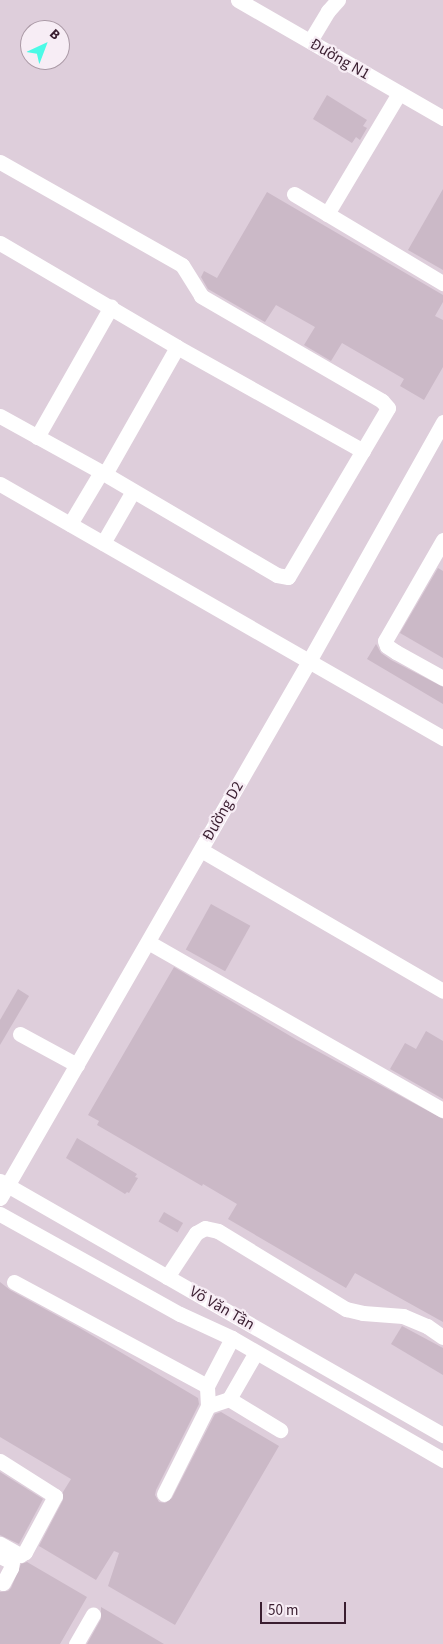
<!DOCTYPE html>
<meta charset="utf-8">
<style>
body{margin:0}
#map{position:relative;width:443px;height:1644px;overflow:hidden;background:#eadde7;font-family:"Source Sans 3",sans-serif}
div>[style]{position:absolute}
.built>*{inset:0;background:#decedb}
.building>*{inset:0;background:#cbb9c7;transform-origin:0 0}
.minor>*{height:15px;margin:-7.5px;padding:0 7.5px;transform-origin:7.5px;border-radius:7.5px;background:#fff}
span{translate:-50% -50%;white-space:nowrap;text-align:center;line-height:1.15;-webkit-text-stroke:4.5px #f7edf5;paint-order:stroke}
.street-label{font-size:16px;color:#3a1e30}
.north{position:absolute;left:20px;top:20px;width:50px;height:50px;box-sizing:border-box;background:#f7edf5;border:1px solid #ab9aa6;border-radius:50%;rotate:43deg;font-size:14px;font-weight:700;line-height:20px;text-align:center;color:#3a1e30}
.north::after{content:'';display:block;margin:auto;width:18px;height:22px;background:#4bfae6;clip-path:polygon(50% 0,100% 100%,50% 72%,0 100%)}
.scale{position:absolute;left:260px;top:1602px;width:86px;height:22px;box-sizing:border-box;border:2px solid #3a1e30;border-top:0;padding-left:6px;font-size:15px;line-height:18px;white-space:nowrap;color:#3a1e30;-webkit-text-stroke:4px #f7edf5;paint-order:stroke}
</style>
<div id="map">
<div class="built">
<div style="clip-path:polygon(evenodd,0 0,443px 0,443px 1644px,0 1644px,0 0,30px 30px,60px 30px,60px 60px,30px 60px,30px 30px)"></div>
</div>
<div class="building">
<div style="clip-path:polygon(327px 95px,367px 120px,363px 126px,367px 128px,360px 140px,356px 137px,352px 143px,313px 119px)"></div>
<div style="clip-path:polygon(443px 189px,443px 270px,408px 250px)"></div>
<div style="clip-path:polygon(267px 192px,443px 295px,443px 302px,435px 316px,443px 320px,443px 367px,424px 400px,400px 386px,404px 379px,342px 343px,331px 361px,304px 345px,315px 327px,276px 305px,265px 322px,208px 289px,201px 277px,204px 271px,217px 278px)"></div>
<div style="clip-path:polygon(438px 568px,443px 571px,443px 658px,400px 633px)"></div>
<div style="clip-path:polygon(376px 644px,381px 653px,391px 660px,443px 687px,443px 704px,367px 659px)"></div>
<div style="left:211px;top:904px;width:45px;height:52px;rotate:29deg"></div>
<div style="clip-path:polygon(174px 967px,297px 1040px,443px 1119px,443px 1322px,355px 1273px,346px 1288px,228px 1219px,237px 1204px,203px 1184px,202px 1186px,97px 1125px,99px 1121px,88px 1115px)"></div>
<div style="clip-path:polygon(18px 989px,29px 996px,0 1045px,0 1020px)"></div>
<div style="clip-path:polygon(426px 1031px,443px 1041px,443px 1099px,390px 1069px,405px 1043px,416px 1049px)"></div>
<div style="clip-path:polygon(77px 1138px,137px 1174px,135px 1177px,138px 1178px,129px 1193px,127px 1192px,125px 1194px,66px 1158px)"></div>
<div style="left:164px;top:1212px;width:22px;height:11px;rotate:30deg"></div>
<div style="clip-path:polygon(0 1282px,10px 1290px,78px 1327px,198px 1398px,199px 1404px,156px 1490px,155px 1495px,159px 1502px,165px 1503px,172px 1498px,215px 1414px,221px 1412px,279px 1446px,175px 1625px,108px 1586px,119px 1553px,114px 1551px,96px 1580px,39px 1546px,63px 1500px,63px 1492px,71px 1479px,0 1437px)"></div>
<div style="clip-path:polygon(402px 1326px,443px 1348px,443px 1375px,391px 1344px)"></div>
<div style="clip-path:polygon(0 1472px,43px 1499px,19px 1544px,0 1535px)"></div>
<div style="clip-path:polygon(27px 1562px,87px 1597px,60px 1644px,0 1644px,0 1592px,8px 1591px,11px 1588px,21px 1564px)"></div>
<div style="clip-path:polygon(101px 1607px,164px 1644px,87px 1644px,101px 1619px)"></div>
</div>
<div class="minor">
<div style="left:238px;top:0;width:237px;rotate:29.9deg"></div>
<div style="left:310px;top:41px;width:35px;rotate:-59deg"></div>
<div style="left:328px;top:11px;width:15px;rotate:-48deg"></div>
<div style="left:0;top:162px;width:209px;rotate:29.5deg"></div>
<div style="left:182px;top:265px;width:36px;rotate:58deg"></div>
<div style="left:201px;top:296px;width:209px;rotate:30.1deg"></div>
<div style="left:382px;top:401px;width:9px;rotate:49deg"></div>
<div style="left:388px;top:408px;width:196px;rotate:120.6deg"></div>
<div style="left:288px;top:577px;width:11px;rotate:-170deg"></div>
<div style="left:277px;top:575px;width:199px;rotate:-149.6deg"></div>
<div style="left:294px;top:194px;width:174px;rotate:30.9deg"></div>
<div style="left:327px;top:214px;width:141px;rotate:-59.2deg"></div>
<div style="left:0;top:243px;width:205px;rotate:30.4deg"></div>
<div style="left:177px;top:347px;width:213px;rotate:29.2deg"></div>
<div style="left:0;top:416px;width:120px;rotate:28.9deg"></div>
<div style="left:105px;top:474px;width:146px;rotate:-60.4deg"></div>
<div style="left:37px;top:437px;width:150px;rotate:-60.4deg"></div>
<div style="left:0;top:484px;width:511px;rotate:29.83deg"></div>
<div style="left:70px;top:524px;width:61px;rotate:-59.2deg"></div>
<div style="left:443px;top:540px;width:116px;rotate:119.9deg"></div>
<div style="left:385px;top:641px;width:5px;rotate:68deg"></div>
<div style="left:387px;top:646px;width:11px;rotate:34deg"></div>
<div style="left:396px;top:652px;width:54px;rotate:29deg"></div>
<div style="left:103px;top:543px;width:60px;rotate:-60deg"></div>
<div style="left:201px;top:850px;width:280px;rotate:30.2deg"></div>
<div style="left:148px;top:942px;width:339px;rotate:29.7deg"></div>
<div style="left:20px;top:1034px;width:65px;rotate:28.5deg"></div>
<div style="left:0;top:1181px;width:511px;rotate:29.83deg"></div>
<div style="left:0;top:1198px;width:620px;rotate:-60.08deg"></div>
<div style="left:309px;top:661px;width:274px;rotate:-60.7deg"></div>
<div style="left:0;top:1214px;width:206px;rotate:29.1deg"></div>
<div style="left:180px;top:1314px;width:57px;rotate:24.8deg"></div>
<div style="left:232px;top:1338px;width:244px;rotate:30deg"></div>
<div style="left:167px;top:1277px;width:53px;rotate:-56.6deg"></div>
<div style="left:196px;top:1233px;width:10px;rotate:-29deg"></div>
<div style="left:205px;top:1228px;width:13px;rotate:13deg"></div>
<div style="left:218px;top:1231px;width:150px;rotate:31.4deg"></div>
<div style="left:346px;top:1309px;width:17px;rotate:13deg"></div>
<div style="left:363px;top:1313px;width:40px;rotate:4.3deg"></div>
<div style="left:403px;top:1316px;width:26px;rotate:23deg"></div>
<div style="left:427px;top:1326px;width:19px;rotate:35deg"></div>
<div style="left:14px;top:1282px;width:219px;rotate:28.3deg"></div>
<div style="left:229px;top:1399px;width:60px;rotate:31.3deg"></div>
<div style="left:208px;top:1406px;width:22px;rotate:-18deg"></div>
<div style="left:229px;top:1399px;width:54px;rotate:-60.1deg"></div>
<div style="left:0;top:1461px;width:65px;rotate:32.5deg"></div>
<div style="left:55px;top:1496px;width:64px;rotate:118.2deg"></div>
<div style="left:25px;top:1552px;width:6px;rotate:149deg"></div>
<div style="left:20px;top:1555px;width:23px;rotate:-151deg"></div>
<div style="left:164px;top:1494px;width:98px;rotate:-63.4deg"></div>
<div style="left:208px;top:1406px;width:20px;rotate:-93deg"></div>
<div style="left:207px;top:1386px;width:54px;rotate:-62.5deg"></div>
<div style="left:0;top:1556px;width:13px;rotate:27deg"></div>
<div style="left:12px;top:1562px;width:6px;rotate:99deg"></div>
<div style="left:11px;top:1568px;width:17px;rotate:118deg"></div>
<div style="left:76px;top:1644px;width:34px;rotate:-60deg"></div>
</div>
<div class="street-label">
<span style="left:340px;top:59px;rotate:30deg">Đường N1</span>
<span style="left:223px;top:811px;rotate:-60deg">Đường D2</span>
<span style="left:222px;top:1308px;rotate:30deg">Võ Văn Tần</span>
</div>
<div class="north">B</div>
<div class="scale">50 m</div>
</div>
